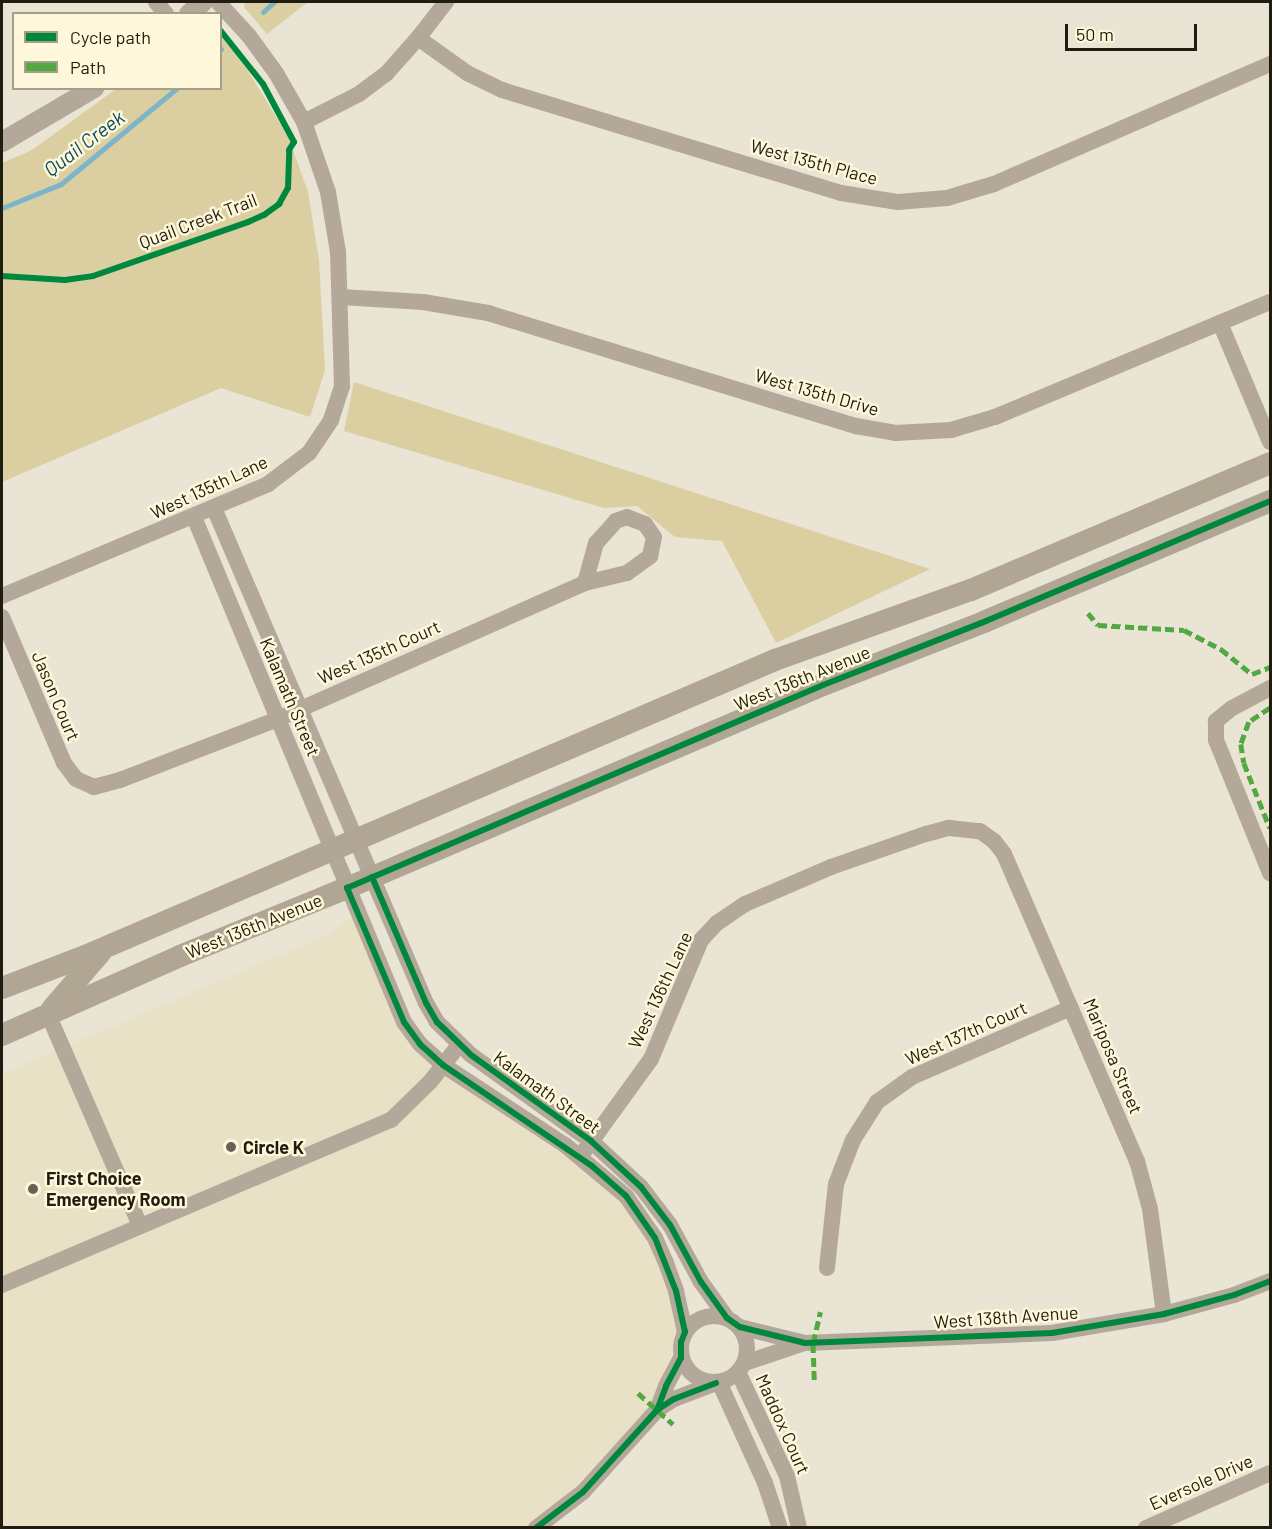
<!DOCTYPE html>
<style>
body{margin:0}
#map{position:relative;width:1272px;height:1529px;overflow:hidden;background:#e9e4d4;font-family:Barlow,sans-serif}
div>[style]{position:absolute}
.built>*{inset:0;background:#e8e1c5}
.green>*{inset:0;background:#dbcfa2}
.stream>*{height:5px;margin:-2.5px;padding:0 2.5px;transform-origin:2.5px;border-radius:2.5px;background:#7eb4c8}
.minor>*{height:16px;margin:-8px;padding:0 8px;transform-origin:8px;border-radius:8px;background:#b3a899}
.minor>.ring{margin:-8px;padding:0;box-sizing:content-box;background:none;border:16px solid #b3a899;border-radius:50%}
.tertiary>*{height:20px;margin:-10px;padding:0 10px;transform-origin:10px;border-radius:10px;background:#b3a899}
.secondary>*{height:22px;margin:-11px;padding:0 11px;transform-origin:11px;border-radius:11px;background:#b1a693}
.quiet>*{height:4.5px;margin-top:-2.25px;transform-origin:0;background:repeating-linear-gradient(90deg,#52a942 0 9px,transparent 0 13.5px)}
.cycleway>*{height:6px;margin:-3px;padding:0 3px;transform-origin:3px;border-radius:3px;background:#00873e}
.dots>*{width:16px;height:16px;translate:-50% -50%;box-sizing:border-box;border:3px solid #fff7d9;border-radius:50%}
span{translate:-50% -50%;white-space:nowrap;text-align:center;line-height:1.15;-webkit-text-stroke:5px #fff7d9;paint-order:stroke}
.street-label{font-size:18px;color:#1f1c11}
.poi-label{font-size:18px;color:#1f1c11;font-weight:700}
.left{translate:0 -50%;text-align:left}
.water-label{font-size:20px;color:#0a4c66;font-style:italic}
.frame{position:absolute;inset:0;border:3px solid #1f1c11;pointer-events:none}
.legend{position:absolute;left:12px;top:12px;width:210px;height:78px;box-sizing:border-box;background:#fff7d9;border:2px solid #a59f89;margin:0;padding:8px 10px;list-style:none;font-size:18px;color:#1f1c11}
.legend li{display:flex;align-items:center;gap:12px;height:30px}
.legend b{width:30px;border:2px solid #a59f89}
.scale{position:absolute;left:1065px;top:24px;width:132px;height:27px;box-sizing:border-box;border:3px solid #1f1c11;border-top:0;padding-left:8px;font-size:18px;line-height:21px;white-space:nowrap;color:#1f1c11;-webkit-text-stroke:4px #fff7d9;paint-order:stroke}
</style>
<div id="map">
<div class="built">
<div style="clip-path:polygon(356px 914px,404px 1022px,443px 1065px,580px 1157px,655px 1238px,685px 1332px,680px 1353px,657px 1410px,536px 1527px,2px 1527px,2px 1074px,327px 935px)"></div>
</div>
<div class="green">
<div style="clip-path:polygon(245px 2px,308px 2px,267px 34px,244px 7px)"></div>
<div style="clip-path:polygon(221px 36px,248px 71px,288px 136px,308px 192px,319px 260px,325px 370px,310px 417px,221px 388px,2px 482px,2px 163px,32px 150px,116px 89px,220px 88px)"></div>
<div style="clip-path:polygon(354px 382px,930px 569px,776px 643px,722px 541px,675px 537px,637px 506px,604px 508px,344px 431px)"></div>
</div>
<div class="stream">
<div style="left:263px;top:12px;width:15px;rotate:-42deg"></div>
<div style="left:220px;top:49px;width:1px"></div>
<div style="left:2px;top:208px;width:64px;rotate:-22.1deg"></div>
<div style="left:61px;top:184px;width:151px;rotate:-39.6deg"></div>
</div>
<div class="minor">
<div style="left:156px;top:2px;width:16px;rotate:50deg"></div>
<div style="left:418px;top:38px;width:60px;rotate:35.5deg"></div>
<div style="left:467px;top:73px;width:39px;rotate:26deg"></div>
<div style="left:502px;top:90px;width:354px;rotate:16.9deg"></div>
<div style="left:841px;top:193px;width:58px;rotate:9deg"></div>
<div style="left:898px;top:202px;width:49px;rotate:-4.7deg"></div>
<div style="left:947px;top:198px;width:49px;rotate:-16.6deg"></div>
<div style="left:994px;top:184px;width:301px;rotate:-23.5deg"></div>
<div style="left:304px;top:122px;width:62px;rotate:-27deg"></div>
<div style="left:359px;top:94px;width:34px;rotate:-37deg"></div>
<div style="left:386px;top:74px;width:48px;rotate:-48.4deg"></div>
<div style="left:418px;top:38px;width:46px;rotate:-52.1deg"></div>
<div style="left:341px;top:297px;width:82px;rotate:3.5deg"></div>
<div style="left:423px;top:302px;width:66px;rotate:9.6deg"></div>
<div style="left:488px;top:313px;width:385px;rotate:17.1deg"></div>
<div style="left:856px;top:426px;width:40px;rotate:10deg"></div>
<div style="left:895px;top:433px;width:56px;rotate:-3.1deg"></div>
<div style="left:951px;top:430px;width:46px;rotate:-16.5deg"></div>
<div style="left:995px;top:417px;width:298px;rotate:-22.7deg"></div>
<div style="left:1220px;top:323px;width:129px;rotate:67.2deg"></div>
<div style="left:214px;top:508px;width:538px;rotate:66.82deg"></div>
<div style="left:426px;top:1003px;width:22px;rotate:60deg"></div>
<div style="left:437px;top:1022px;width:47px;rotate:44.1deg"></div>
<div style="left:471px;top:1055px;width:148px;rotate:35.6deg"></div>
<div style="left:591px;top:1141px;width:68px;rotate:42.6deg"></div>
<div style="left:641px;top:1187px;width:48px;rotate:52.7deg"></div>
<div style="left:670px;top:1225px;width:65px;rotate:61.5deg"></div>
<div style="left:701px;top:1282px;width:44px;rotate:54.2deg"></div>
<div style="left:194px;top:517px;width:547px;rotate:67.42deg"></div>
<div style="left:404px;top:1022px;width:27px;rotate:54deg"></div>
<div style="left:420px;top:1044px;width:31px;rotate:42deg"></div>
<div style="left:443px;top:1065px;width:146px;rotate:33.3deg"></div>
<div style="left:565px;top:1145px;width:80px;rotate:39.9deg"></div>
<div style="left:626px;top:1196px;width:51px;rotate:55.4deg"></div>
<div style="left:655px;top:1238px;width:27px;rotate:66deg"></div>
<div style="left:666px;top:1263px;width:30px;rotate:70deg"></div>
<div style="left:676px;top:1291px;width:42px;rotate:77.6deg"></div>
<div style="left:2px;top:596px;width:289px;rotate:-22.8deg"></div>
<div style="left:268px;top:484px;width:51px;rotate:-37.1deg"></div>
<div style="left:309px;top:453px;width:40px;rotate:-56deg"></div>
<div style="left:331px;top:420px;width:36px;rotate:-72deg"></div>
<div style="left:342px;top:386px;width:134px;rotate:-91.7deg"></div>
<div style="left:338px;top:252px;width:61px;rotate:-99.5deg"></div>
<div style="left:328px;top:192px;width:74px;rotate:-108.9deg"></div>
<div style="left:304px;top:122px;width:56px;rotate:-119.7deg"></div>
<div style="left:276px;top:73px;width:46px;rotate:-126.1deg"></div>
<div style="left:249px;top:36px;width:46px;rotate:-132.4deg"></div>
<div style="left:2px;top:617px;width:159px;rotate:67deg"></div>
<div style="left:64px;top:763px;width:20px;rotate:53deg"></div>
<div style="left:76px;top:779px;width:20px;rotate:24deg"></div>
<div style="left:94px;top:787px;width:27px;rotate:-15deg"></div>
<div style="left:120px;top:780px;width:169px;rotate:-21.1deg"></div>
<div style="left:278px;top:719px;width:336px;rotate:-23.9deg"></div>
<div style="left:585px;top:583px;width:43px;rotate:-13.4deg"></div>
<div style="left:627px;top:573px;width:29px;rotate:-36deg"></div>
<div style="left:650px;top:556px;width:19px;rotate:-78deg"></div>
<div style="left:654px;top:537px;width:16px;rotate:-125deg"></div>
<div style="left:645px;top:524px;width:19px;rotate:-159deg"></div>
<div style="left:627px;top:517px;width:12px;rotate:160deg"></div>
<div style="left:616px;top:521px;width:30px;rotate:132deg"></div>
<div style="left:596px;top:543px;width:41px;rotate:105.4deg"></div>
<div style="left:1270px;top:688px;width:43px;rotate:152.2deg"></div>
<div style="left:1232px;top:708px;width:21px;rotate:141deg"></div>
<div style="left:1216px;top:721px;width:19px;rotate:90deg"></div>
<div style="left:1216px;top:740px;width:144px;rotate:67.9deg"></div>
<div style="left:48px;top:1014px;width:231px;rotate:66.5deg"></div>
<div style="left:580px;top:1157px;width:121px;rotate:-54.1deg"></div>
<div style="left:651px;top:1059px;width:129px;rotate:-67.2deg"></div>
<div style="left:701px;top:940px;width:23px;rotate:-47deg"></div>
<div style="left:717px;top:923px;width:34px;rotate:-34deg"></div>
<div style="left:745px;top:904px;width:94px;rotate:-23.3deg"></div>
<div style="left:831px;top:867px;width:101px;rotate:-19.2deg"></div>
<div style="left:926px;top:834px;width:24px;rotate:-15deg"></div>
<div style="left:949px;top:828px;width:31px;rotate:6deg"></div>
<div style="left:980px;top:831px;width:17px;rotate:36deg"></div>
<div style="left:994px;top:841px;width:16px;rotate:52deg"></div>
<div style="left:1004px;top:854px;width:335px;rotate:66.6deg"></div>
<div style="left:1137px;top:1161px;width:50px;rotate:74.8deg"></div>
<div style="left:1150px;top:1209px;width:106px;rotate:82.4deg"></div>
<div style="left:827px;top:1268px;width:84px;rotate:-83.9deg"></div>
<div style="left:836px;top:1184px;width:47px;rotate:-68.9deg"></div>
<div style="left:853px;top:1140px;width:45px;rotate:-57.7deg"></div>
<div style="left:877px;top:1102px;width:43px;rotate:-35.5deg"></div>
<div style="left:912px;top:1077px;width:173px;rotate:-23.5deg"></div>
<div style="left:2px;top:1285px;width:423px;rotate:-23deg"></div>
<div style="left:391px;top:1120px;width:54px;rotate:-44.3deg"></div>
<div style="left:430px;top:1082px;width:47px;rotate:-51.9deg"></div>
<div class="ring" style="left:681px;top:1316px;width:50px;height:50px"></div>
<div style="left:740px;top:1327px;width:67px;rotate:13.8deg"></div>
<div style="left:805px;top:1343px;width:247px;rotate:-2.3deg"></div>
<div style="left:1052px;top:1333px;width:114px;rotate:-9.6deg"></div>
<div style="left:1164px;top:1314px;width:73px;rotate:-15.2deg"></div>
<div style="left:1234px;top:1295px;width:39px;rotate:-21deg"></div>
<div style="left:745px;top:1363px;width:62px;rotate:-18.7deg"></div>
<div style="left:738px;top:1372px;width:115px;rotate:64.8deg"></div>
<div style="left:787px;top:1476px;width:53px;rotate:77deg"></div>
<div style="left:719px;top:1382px;width:111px;rotate:65.5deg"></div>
<div style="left:765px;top:1483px;width:47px;rotate:71.6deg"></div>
<div style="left:657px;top:1410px;width:26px;rotate:-69deg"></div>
<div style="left:666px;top:1386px;width:32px;rotate:-62deg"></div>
<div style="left:536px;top:1528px;width:59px;rotate:-37.5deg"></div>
<div style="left:583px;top:1492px;width:110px;rotate:-47.9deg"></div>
<div style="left:657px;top:1410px;width:20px;rotate:-33deg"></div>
<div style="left:674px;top:1399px;width:45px;rotate:-20.9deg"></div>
<div style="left:1146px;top:1528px;width:136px;rotate:-23.9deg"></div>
</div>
<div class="tertiary">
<div style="left:189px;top:14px;width:18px;rotate:-41deg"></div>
<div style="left:2px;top:142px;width:107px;rotate:-30.4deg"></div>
</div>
<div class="secondary">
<div style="left:2px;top:988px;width:89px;rotate:-21.1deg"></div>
<div style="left:85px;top:956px;width:751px;rotate:-23.22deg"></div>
<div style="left:775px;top:660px;width:208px;rotate:-19.7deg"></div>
<div style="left:971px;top:590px;width:325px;rotate:-23deg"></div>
<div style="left:52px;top:1009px;width:75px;rotate:-49.3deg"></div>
<div style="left:2px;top:1035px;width:195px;rotate:-23.9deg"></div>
<div style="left:180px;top:956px;width:180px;rotate:-22.2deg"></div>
<div style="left:347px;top:888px;width:517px;rotate:-23.1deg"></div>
<div style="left:823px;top:685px;width:175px;rotate:-21.4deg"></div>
<div style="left:986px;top:621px;width:308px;rotate:-22.9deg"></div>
</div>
<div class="quiet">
<div style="left:1088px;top:613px;width:16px;rotate:50deg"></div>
<div style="left:1098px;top:625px;width:86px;rotate:3.3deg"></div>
<div style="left:1184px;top:630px;width:42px;rotate:27.2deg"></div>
<div style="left:1221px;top:649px;width:40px;rotate:39deg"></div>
<div style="left:1252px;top:674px;width:19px;rotate:-21deg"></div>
<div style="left:1270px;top:708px;width:25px;rotate:146deg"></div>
<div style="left:1249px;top:722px;width:23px;rotate:110deg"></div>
<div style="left:1241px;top:744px;width:19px;rotate:81deg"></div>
<div style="left:1244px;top:763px;width:70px;rotate:68.2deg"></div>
<div style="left:814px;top:1380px;width:37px;rotate:-92deg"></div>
<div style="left:813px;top:1343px;width:32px;rotate:-77deg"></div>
<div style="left:638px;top:1393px;width:47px;rotate:41.5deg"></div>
</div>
<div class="cycleway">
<div style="left:2px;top:276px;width:63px;rotate:3.6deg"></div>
<div style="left:65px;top:280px;width:28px;rotate:-8deg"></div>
<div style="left:93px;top:276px;width:164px;rotate:-19.2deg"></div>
<div style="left:248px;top:222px;width:17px;rotate:-24deg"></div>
<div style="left:264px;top:215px;width:19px;rotate:-36deg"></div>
<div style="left:279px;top:204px;width:18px;rotate:-61deg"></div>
<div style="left:288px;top:188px;width:38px;rotate:-88deg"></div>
<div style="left:289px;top:150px;width:9px;rotate:-58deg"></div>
<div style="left:294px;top:142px;width:66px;rotate:-118.1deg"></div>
<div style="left:263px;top:84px;width:69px;rotate:-128.5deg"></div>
<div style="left:372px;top:877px;width:137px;rotate:66.8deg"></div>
<div style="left:426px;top:1003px;width:22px;rotate:60deg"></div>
<div style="left:437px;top:1022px;width:47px;rotate:44.1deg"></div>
<div style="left:471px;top:1055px;width:148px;rotate:35.6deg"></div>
<div style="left:591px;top:1141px;width:68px;rotate:42.6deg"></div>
<div style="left:641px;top:1187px;width:48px;rotate:52.7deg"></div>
<div style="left:670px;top:1225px;width:65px;rotate:61.5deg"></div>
<div style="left:701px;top:1282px;width:44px;rotate:54.2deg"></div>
<div style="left:727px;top:1318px;width:16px;rotate:35deg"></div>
<div style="left:740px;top:1327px;width:67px;rotate:13.8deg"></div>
<div style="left:805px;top:1343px;width:247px;rotate:-2.3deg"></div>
<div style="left:1052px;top:1333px;width:114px;rotate:-9.6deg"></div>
<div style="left:1164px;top:1314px;width:73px;rotate:-15.2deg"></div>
<div style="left:1234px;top:1295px;width:39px;rotate:-21deg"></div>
<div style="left:657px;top:1410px;width:26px;rotate:-69deg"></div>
<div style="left:666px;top:1386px;width:32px;rotate:-62deg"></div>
<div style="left:681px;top:1358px;width:16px;rotate:-90deg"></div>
<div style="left:681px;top:1342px;width:11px;rotate:-68deg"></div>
<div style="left:685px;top:1332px;width:42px;rotate:-102.4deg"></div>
<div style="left:676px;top:1291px;width:57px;rotate:-111.6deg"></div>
<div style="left:655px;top:1238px;width:51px;rotate:-124.6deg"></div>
<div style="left:626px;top:1196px;width:45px;rotate:-138.6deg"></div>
<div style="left:592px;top:1166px;width:180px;rotate:-145.9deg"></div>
<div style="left:443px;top:1065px;width:31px;rotate:-138deg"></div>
<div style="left:420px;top:1044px;width:27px;rotate:-126deg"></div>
<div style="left:404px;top:1022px;width:146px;rotate:-113deg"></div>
<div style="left:347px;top:888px;width:517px;rotate:-23.1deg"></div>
<div style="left:823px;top:685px;width:175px;rotate:-21.4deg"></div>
<div style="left:986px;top:621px;width:308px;rotate:-22.9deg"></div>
<div style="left:536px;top:1528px;width:59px;rotate:-37.5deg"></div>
<div style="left:583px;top:1492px;width:110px;rotate:-47.9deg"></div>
<div style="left:657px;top:1410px;width:20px;rotate:-33deg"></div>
<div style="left:674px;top:1399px;width:45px;rotate:-20.9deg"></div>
</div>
<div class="dots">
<div style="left:231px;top:1147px;background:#666255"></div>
<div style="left:33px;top:1189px;background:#666255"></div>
</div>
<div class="street-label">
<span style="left:814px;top:162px;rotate:15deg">West 135th Place</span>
<span style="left:198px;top:221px;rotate:-21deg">Quail Creek Trail</span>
<span style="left:817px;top:392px;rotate:16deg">West 135th Drive</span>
<span style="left:209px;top:487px;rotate:-25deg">West 135th Lane</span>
<span style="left:379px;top:652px;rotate:-24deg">West 135th Court</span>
<span style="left:802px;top:678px;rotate:-22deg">West 136th Avenue</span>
<span style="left:56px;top:696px;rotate:67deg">Jason Court</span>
<span style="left:290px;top:697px;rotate:67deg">Kalamath Street</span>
<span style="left:254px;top:926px;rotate:-22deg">West 136th Avenue</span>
<span style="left:660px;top:990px;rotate:-65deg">West 136th Lane</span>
<span style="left:966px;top:1033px;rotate:-24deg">West 137th Court</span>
<span style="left:1113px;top:1056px;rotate:67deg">Mariposa Street</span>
<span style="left:547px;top:1092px;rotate:36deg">Kalamath Street</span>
<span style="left:1006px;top:1317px;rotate:-4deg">West 138th Avenue</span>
<span style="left:783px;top:1424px;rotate:66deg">Maddox Court</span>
<span style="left:1201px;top:1482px;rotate:-24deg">Eversole Drive</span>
</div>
<div class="poi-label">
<span class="left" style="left:243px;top:1147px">Circle K</span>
<span class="left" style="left:46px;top:1189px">First Choice<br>Emergency Room</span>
</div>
<div class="water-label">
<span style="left:84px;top:143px;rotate:-37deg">Quail Creek</span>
</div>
<div class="frame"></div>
<ul class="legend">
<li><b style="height:8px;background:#00873e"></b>Cycle path</li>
<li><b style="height:8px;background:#52a942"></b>Path</li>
</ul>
<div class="scale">50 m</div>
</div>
